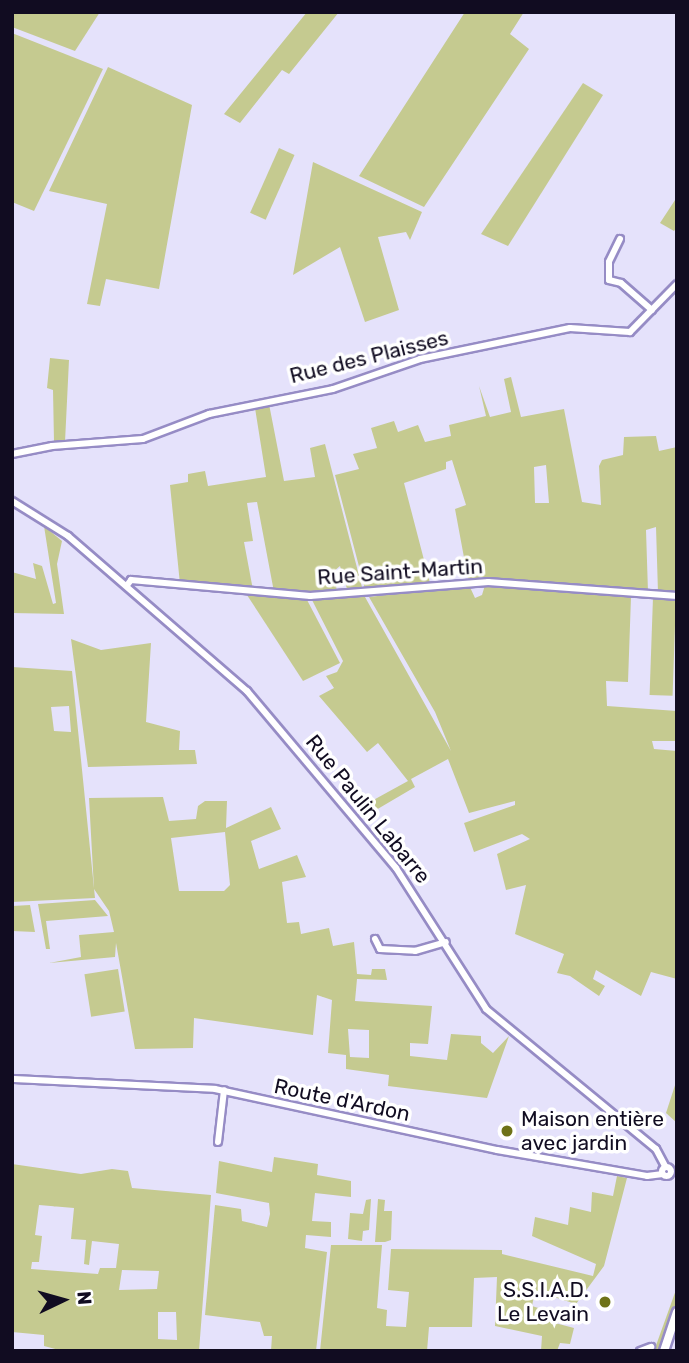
<!DOCTYPE html>
<meta charset="utf-8">
<style>
body{margin:0}
#map{position:relative;width:689px;height:1363px;overflow:hidden;background:#e5e2fb;font-family:Rubik,sans-serif}
div>[style]{position:absolute}
.green>*{inset:0;background:#c5ca90;transform-origin:0 0}
.roads{filter:drop-shadow(2px 0 #968cc5) drop-shadow(-2px 0 #968cc5) drop-shadow(0 2px #968cc5) drop-shadow(0 -2px #968cc5)}
.minor>*{height:6px;margin:-3px;padding:0 3px;transform-origin:3px;border-radius:3px;background:#fff}
.minor>.ring{margin:-3px;padding:0;box-sizing:content-box;background:none;border:6px solid #fff;border-radius:50%}
.major>*{height:8px;margin:-4px;padding:0 4px;transform-origin:4px;border-radius:4px;background:#fff}
.dots>*{width:19px;height:19px;translate:-50% -50%;box-sizing:border-box;border:4px solid #fff;border-radius:50%}
span{translate:-50% -50%;white-space:nowrap;text-align:center;line-height:1.15;-webkit-text-stroke:7px #fff;paint-order:stroke}
.street-label{font-size:21px;color:#110c21}
.poi-label{font-size:21px;color:#110c21}
.left{translate:0 -50%;text-align:left}
.right{translate:-100% -50%;text-align:right}
.frame{position:absolute;inset:0;border:14px solid #110c21;pointer-events:none}
.north{position:absolute;left:28px;top:1265px;width:70px;height:70px;-webkit-text-stroke:5px #fff;paint-order:stroke;rotate:85deg;font-size:19px;font-weight:700;line-height:28px;text-align:center;color:#110c21}
.north::after{content:'';display:block;margin:auto;width:24px;height:32px;background:#110c21;clip-path:polygon(50% 0,100% 100%,50% 72%,0 100%)}
</style>
<div id="map">
<div class="green">
<div style="clip-path:polygon(12px 12px,100px 12px,75px 51px,12px 27px)"></div>
<div style="clip-path:polygon(307px 12px,339px 12px,289px 74px,282px 70px,240px 123px,224px 114px)"></div>
<div style="clip-path:polygon(465px 12px,524px 12px,510px 34px,529px 49px,424px 207px,359px 176px)"></div>
<div style="clip-path:polygon(12px 33px,103px 69px,34px 211px,12px 202px)"></div>
<div style="clip-path:polygon(108px 67px,192px 105px,159px 289px,106px 279px,100px 306px,87px 304px,107px 204px,49px 191px)"></div>
<div style="clip-path:polygon(583px 83px,603px 95px,508px 246px,481px 234px)"></div>
<div style="left:279px;top:148px;width:17px;height:71px;rotate:24deg"></div>
<div style="clip-path:polygon(313px 162px,422px 212px,410px 240px,406px 232px,378px 237px,399px 310px,365px 322px,340px 247px,293px 275px)"></div>
<div style="clip-path:polygon(677px 197px,677px 227px,674px 231px,660px 223px)"></div>
<div style="clip-path:polygon(50px 358px,69px 360px,65px 442px,54px 442px,53px 390px,47px 388px)"></div>
<div style="clip-path:polygon(evenodd,511px 377px,521px 417px,564px 409px,582px 502px,601px 505px,599px 466px,602px 460px,623px 455px,624px 437px,656px 436px,659px 451px,677px 447px,677px 594px,658px 593px,656px 527px,646px 530px,648px 592px,468px 579px,455px 509px,466px 505px,452px 460px,446px 462px,446px 469px,404px 483px,430px 583px,366px 593px,335px 475px,359px 469px,353px 454px,377px 448px,371px 428px,394px 421px,398px 432px,418px 425px,425px 442px,451px 436px,449px 425px,486px 416px,479px 386px,490px 417px,511px 412px,504px 379px,511px 377px,546px 465px,549px 503px,535px 503px,534px 467px,546px 465px)"></div>
<div style="clip-path:polygon(269px 404px,284px 481px,315px 477px,310px 448px,325px 444px,363px 591px,348px 592px,340px 566px,334px 571px,337px 592px,274px 592px,257px 502px,247px 503px,253px 541px,244px 542px,253px 590px,180px 584px,170px 485px,188px 482px,188px 474px,205px 471px,208px 486px,266px 477px,255px 408px)"></div>
<div style="clip-path:polygon(44px 526px,62px 541px,57px 564px,64px 614px,12px 613px,12px 572px,36px 579px,33px 563px,42px 566px,53px 604px,56px 603px)"></div>
<div style="clip-path:polygon(469px 585px,475px 598px,482px 595px,485px 585px,631px 597px,628px 682px,606px 681px,607px 706px,677px 711px,677px 741px,652px 741px,654px 749px,677px 751px,677px 979px,651px 972px,641px 996px,596px 970px,593px 979px,605px 986px,599px 996px,570px 976px,557px 973px,564px 954px,515px 934px,526px 885px,506px 890px,497px 854px,530px 839px,522px 834px,474px 852px,464px 823px,515px 805px,515px 801px,469px 813px,448px 759px,411px 779px,415px 787px,364px 817px,357px 809px,408px 781px,378px 743px,367px 752px,319px 696px,334px 688px,326px 676px,337px 672px,343px 661px,311px 598px,365px 597px,451px 751px,435px 712px,369px 597px)"></div>
<div style="clip-path:polygon(247px 595px,306px 598px,340px 663px,303px 681px)"></div>
<div style="left:653px;top:597px;width:23px;height:98px;rotate:2deg"></div>
<div style="clip-path:polygon(71px 639px,101px 650px,151px 643px,146px 722px,180px 731px,179px 750px,195px 750px,197px 764px,88px 767px)"></div>
<div style="clip-path:polygon(evenodd,12px 667px,72px 671px,95px 898px,12px 902px,12px 667px,69px 706px,71px 732px,54px 731px,51px 707px,69px 706px)"></div>
<div style="clip-path:polygon(evenodd,163px 797px,169px 821px,196px 819px,198px 806px,205px 801px,227px 801px,226px 828px,271px 807px,281px 829px,251px 841px,259px 869px,297px 855px,306px 877px,282px 882px,287px 923px,299px 922px,301px 934px,329px 928px,333px 946px,354px 942px,357px 974px,371px 975px,372px 969px,385px 969px,387px 980px,357px 979px,355px 1001px,432px 1006px,428px 1044px,410px 1043px,410px 1056px,447px 1060px,451px 1034px,481px 1036px,481px 1043px,493px 1053px,509px 1036px,487px 1098px,388px 1086px,389px 1075px,346px 1069px,346px 1055px,328px 1053px,332px 1000px,317px 995px,313px 1035px,194px 1018px,193px 1048px,135px 1049px,116px 943px,115px 957px,49px 963px,81px 957px,79px 935px,114px 932px,109px 911px,94px 889px,89px 798px,163px 797px,225px 832px,230px 885px,224px 891px,179px 891px,171px 838px,225px 832px,163px 797px,348px 1029px,369px 1030px,369px 1058px,350px 1057px,348px 1029px)"></div>
<div style="clip-path:polygon(95px 900px,108px 916px,46px 921px,50px 949px,46px 949px,38px 904px)"></div>
<div style="clip-path:polygon(30px 905px,35px 932px,12px 931px,12px 906px)"></div>
<div style="left:118px;top:969px;width:43px;height:34px;rotate:81deg"></div>
<div style="clip-path:polygon(677px 1079px,677px 1123px,666px 1113px)"></div>
<div style="clip-path:polygon(274px 1157px,318px 1164px,317px 1175px,351px 1181px,351px 1197px,315px 1193px,312px 1221px,331px 1222px,331px 1237px,306px 1235px,305px 1248px,327px 1252px,316px 1351px,271px 1351px,272px 1336px,264px 1336px,260px 1322px,205px 1315px,215px 1205px,241px 1209px,242px 1221px,267px 1227px,270px 1214px,269px 1203px,216px 1193px,219px 1161px,272px 1172px)"></div>
<div style="clip-path:polygon(evenodd,12px 1164px,81px 1174px,112px 1169px,128px 1171px,132px 1188px,211px 1195px,199px 1351px,63px 1351px,44px 1346px,44px 1335px,12px 1332px,12px 1164px,39px 1205px,74px 1208px,71px 1239px,86px 1240px,84px 1264px,89px 1265px,92px 1241px,119px 1244px,116px 1268px,100px 1268px,98px 1274px,31px 1269px,32px 1262px,39px 1262px,42px 1236px,35px 1235px,39px 1205px,12px 1164px,122px 1270px,159px 1271px,157px 1289px,119px 1290px,122px 1270px,12px 1164px,158px 1312px,176px 1312px,177px 1340px,158px 1339px,158px 1312px)"></div>
<div style="clip-path:polygon(617px 1176px,627px 1178px,604px 1266px,576px 1304px,535px 1291px,532px 1306px,557px 1314px,555px 1323px,574px 1328px,570px 1344px,560px 1343px,557px 1351px,541px 1351px,542px 1336px,495px 1326px,497px 1277px,474px 1278px,472px 1327px,429px 1327px,427px 1351px,320px 1351px,331px 1245px,382px 1245px,377px 1308px,387px 1310px,386px 1326px,406px 1327px,409px 1292px,388px 1290px,391px 1249px,502px 1250px,502px 1254px,593px 1276px,596px 1264px,532px 1236px,535px 1217px,568px 1225px,570px 1207px,591px 1212px,592px 1192px,613px 1196px)"></div>
<div style="clip-path:polygon(371px 1199px,369px 1230px,363px 1231px,362px 1241px,348px 1239px,350px 1213px,363px 1214px,366px 1200px)"></div>
<div style="clip-path:polygon(378px 1199px,385px 1200px,384px 1211px,392px 1211px,391px 1240px,385px 1242px,375px 1242px)"></div>
<div style="clip-path:polygon(677px 1287px,677px 1304px,661px 1351px,654px 1351px)"></div>
</div>
<div class="roads">
<div class="minor">
<div style="left:620px;top:239px;width:25px;rotate:116deg"></div>
<div style="left:609px;top:262px;width:18px;rotate:90deg"></div>
<div style="left:609px;top:280px;width:12px;rotate:14deg"></div>
<div style="left:621px;top:283px;width:41px;rotate:41.1deg"></div>
<div style="left:12px;top:454px;width:41px;rotate:-11.3deg"></div>
<div style="left:52px;top:446px;width:91px;rotate:-4.4deg"></div>
<div style="left:143px;top:439px;width:71px;rotate:-20.7deg"></div>
<div style="left:209px;top:414px;width:126px;rotate:-11.4deg"></div>
<div style="left:333px;top:389px;width:92px;rotate:-19deg"></div>
<div style="left:420px;top:359px;width:153px;rotate:-11.7deg"></div>
<div style="left:570px;top:328px;width:60px;rotate:3.8deg"></div>
<div style="left:630px;top:332px;width:67px;rotate:-45.6deg"></div>
<div style="left:12px;top:501px;width:66px;rotate:32deg"></div>
<div style="left:68px;top:536px;width:237px;rotate:40.9deg"></div>
<div style="left:247px;top:691px;width:231px;rotate:49.9deg"></div>
<div style="left:396px;top:868px;width:167px;rotate:57.4deg"></div>
<div style="left:486px;top:1009px;width:220px;rotate:39.5deg"></div>
<div style="left:656px;top:1149px;width:19px;rotate:62deg"></div>
<div style="left:128px;top:584px;width:5px;rotate:-53deg"></div>
<div style="left:131px;top:580px;width:180px;rotate:5.1deg"></div>
<div style="left:310px;top:596px;width:179px;rotate:-4.5deg"></div>
<div style="left:488px;top:582px;width:190px;rotate:4.2deg"></div>
<div style="left:375px;top:939px;width:11px;rotate:63deg"></div>
<div style="left:380px;top:949px;width:35px;rotate:3deg"></div>
<div style="left:415px;top:951px;width:32px;rotate:-16deg"></div>
<div style="left:12px;top:1079px;width:203px;rotate:2.8deg"></div>
<div style="left:215px;top:1089px;width:289px;rotate:12.2deg"></div>
<div style="left:497px;top:1150px;width:152px;rotate:9.8deg"></div>
<div style="left:647px;top:1176px;width:16px;rotate:-7deg"></div>
<div style="left:218px;top:1142px;width:52px;rotate:-83.4deg"></div>
<div class="ring" style="left:661.5px;top:1166.5px;width:3px;height:3px"></div>
<div style="left:640px;top:1351px;width:12px;rotate:-20deg"></div>
</div>
<div class="major">
<div style="left:664px;top:1351px;width:41px;rotate:-71.6deg"></div>
</div>
</div>
<div class="dots">
<div style="left:507px;top:1131px;background:#6e7218"></div>
<div style="left:605px;top:1302px;background:#6e7218"></div>
</div>
<div class="street-label">
<span style="left:369px;top:357px;rotate:-14deg">Rue des Plaisses</span>
<span style="left:400px;top:572px;rotate:-4deg">Rue Saint-Martin</span>
<span style="left:368px;top:809px;rotate:51deg">Rue Paulin Labarre</span>
<span style="left:342px;top:1100px;rotate:12deg">Route d'Ardon</span>
</div>
<div class="poi-label">
<span class="left" style="left:521px;top:1131px">Maison entière<br>avec jardin</span>
<span class="right" style="left:589px;top:1302px">S.S.I.A.D.<br>Le Levain</span>
</div>
<div class="frame"></div>
<div class="north">N</div>
</div>
